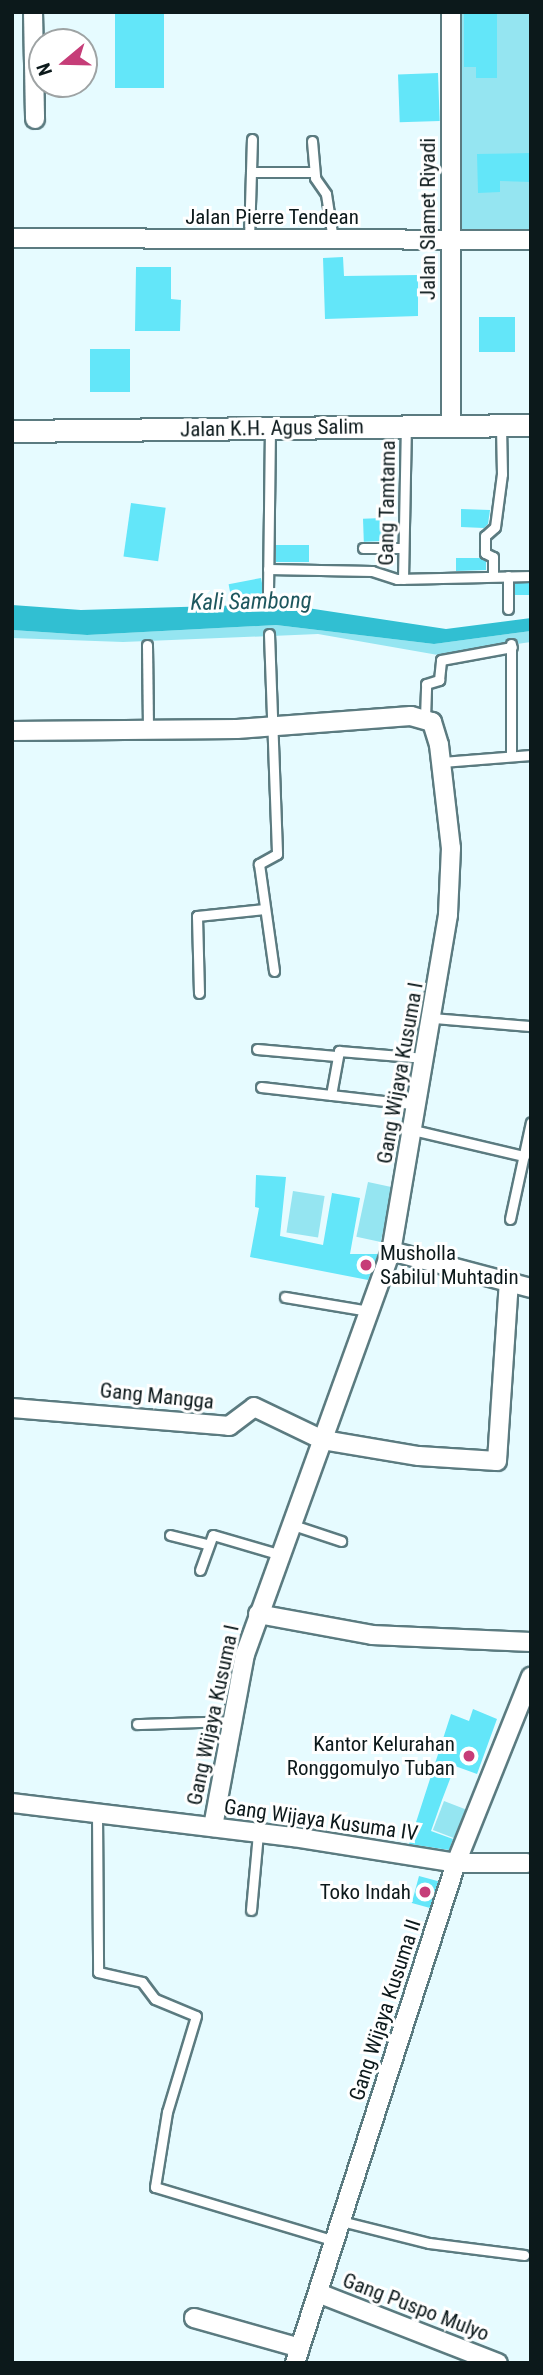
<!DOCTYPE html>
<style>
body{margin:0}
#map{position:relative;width:543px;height:2375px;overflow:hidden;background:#e6fbff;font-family:"Roboto Condensed",sans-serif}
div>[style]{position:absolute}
.green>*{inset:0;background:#95e5f1;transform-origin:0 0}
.water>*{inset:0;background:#31bfd2}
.building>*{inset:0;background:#63e6f9;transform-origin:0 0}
.roads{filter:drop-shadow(2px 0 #5b7b80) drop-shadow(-2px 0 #5b7b80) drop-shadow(0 2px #5b7b80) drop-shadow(0 -2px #5b7b80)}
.service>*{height:9px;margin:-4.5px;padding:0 4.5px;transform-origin:4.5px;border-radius:4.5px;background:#fff}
.minor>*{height:18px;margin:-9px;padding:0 9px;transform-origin:9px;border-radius:9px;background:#fff}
.tertiary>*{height:21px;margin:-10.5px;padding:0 10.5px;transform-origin:10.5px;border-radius:10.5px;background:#fff}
.dots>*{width:19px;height:19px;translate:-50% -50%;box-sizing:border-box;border:4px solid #fff;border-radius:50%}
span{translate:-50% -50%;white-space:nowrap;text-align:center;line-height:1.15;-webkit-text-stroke:6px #fff;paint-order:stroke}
.street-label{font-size:21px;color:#0c191b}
.poi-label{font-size:21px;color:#0c191b}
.left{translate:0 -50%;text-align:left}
.right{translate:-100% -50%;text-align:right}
.water-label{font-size:23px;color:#1e575e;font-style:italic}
.frame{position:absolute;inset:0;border:14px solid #0c191b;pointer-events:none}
.north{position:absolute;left:28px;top:28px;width:70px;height:70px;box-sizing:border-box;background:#fff;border:2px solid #9ea3a4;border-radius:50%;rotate:251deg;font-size:19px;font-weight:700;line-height:28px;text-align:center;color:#0c191b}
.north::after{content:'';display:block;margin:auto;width:24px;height:32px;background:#c63d78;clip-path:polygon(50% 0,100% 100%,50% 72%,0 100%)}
</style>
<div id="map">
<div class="green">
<div style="left:462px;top:12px;width:69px;height:223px"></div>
<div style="clip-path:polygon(276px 625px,434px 644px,531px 631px,531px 642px,438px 655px,318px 634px,123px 642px,12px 638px,12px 630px,87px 635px)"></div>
<div style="left:368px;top:1182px;width:25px;height:56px;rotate:12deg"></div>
<div style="left:293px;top:1191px;width:32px;height:42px;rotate:9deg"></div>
<div style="left:444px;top:1801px;width:25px;height:31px;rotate:21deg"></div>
</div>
<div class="water">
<div style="clip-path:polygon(281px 604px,446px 629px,531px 618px,531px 631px,434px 644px,276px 625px,87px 635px,12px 630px,12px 605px,81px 610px)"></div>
</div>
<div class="building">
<div style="left:115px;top:12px;width:49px;height:76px"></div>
<div style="clip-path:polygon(464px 12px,497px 12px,497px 78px,476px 78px,476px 67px,464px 67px)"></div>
<div style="left:438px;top:73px;width:48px;height:40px;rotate:88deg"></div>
<div style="clip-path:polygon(531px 153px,531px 182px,500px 181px,500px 192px,478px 193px,477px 154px)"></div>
<div style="clip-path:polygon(343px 257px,344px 276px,418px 275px,418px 316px,325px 319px,323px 258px)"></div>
<div style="clip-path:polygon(136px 267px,171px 267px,171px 299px,181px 300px,180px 331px,135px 331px)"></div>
<div style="left:479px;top:317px;width:36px;height:35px"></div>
<div style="left:130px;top:349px;width:43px;height:40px;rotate:90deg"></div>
<div style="left:131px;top:503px;width:35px;height:54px;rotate:8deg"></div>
<div style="clip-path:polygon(461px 509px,490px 510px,488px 524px,484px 528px,461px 527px)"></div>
<div style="left:382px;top:518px;width:23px;height:19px;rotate:88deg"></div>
<div style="left:276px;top:545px;width:33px;height:17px"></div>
<div style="clip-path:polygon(456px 558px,480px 558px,486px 561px,486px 570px,456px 571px)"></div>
<div style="left:261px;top:578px;width:21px;height:33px;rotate:79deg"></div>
<div style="left:515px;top:583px;width:16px;height:12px"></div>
<div style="clip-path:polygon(256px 1175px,286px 1177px,280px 1236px,323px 1245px,332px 1193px,360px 1198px,350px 1254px,378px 1254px,368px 1280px,250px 1257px,259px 1208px,255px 1207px)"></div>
<div style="clip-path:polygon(473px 1709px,497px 1719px,477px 1774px,455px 1766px,442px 1800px,431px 1831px,453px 1839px,449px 1850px,409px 1844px,451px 1714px,469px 1721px)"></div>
<div style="left:419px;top:1876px;width:20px;height:28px;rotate:15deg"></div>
</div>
<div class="roads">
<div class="service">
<div style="left:312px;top:141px;width:37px;rotate:85deg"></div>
<div style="left:315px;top:178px;width:19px;rotate:55deg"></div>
<div style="left:326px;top:194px;width:47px;rotate:81.3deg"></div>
<div style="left:251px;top:172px;width:63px"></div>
<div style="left:249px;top:239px;width:100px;rotate:-88.3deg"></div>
<div style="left:363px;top:548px;width:40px"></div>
<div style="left:268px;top:569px;width:104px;rotate:1.1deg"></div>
<div style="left:372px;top:571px;width:26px;rotate:18deg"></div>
<div style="left:397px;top:579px;width:134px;rotate:-1.3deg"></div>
<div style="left:493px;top:576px;width:19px;rotate:-90deg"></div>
<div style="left:493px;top:557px;width:9px;rotate:-153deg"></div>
<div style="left:485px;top:553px;width:17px;rotate:-90deg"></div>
<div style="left:485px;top:536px;width:13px;rotate:-42deg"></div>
<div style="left:495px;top:527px;width:53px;rotate:-82.5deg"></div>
<div style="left:502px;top:474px;width:48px;rotate:-91.2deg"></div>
<div style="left:508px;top:576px;width:33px;rotate:90deg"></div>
<div style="left:403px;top:579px;width:152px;rotate:-88.9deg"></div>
<div style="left:268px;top:592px;width:163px;rotate:-89.3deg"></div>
<div style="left:269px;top:634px;width:220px;rotate:87.9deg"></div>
<div style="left:277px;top:854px;width:21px;rotate:151deg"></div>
<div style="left:259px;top:864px;width:108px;rotate:82deg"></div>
<div style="left:147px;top:645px;width:86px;rotate:89.3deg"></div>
<div style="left:425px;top:718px;width:34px;rotate:-88deg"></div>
<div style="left:426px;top:684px;width:14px;rotate:-17deg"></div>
<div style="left:439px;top:680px;width:20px;rotate:-84deg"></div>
<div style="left:441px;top:660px;width:72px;rotate:-10.4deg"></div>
<div style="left:511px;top:756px;width:112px;rotate:-90deg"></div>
<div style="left:442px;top:762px;width:89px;rotate:-4.5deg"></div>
<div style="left:199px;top:993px;width:77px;rotate:-91.5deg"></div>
<div style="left:197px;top:916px;width:68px;rotate:-5.9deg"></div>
<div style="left:433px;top:1018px;width:98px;rotate:4.7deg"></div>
<div style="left:257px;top:1049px;width:79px;rotate:5.1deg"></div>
<div style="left:261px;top:1087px;width:158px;rotate:6.5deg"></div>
<div style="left:331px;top:1095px;width:45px;rotate:-79.7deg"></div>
<div style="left:339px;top:1051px;width:86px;rotate:4.7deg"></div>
<div style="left:413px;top:1130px;width:114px;rotate:13.2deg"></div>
<div style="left:510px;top:1219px;width:99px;rotate:-77.8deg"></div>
<div style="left:285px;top:1297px;width:85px;rotate:9.5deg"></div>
<div style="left:290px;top:1524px;width:54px;rotate:18.4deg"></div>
<div style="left:170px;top:1535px;width:38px;rotate:14deg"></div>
<div style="left:200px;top:1570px;width:37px;rotate:-70deg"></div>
<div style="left:213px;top:1535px;width:68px;rotate:16.3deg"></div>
<div style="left:137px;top:1724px;width:95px;rotate:-1.8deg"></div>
<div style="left:97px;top:1813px;width:159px;rotate:89.6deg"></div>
<div style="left:98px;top:1972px;width:45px;rotate:12.8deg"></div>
<div style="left:142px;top:1982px;width:21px;rotate:53deg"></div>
<div style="left:155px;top:1999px;width:44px;rotate:22.5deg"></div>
<div style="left:196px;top:2016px;width:100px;rotate:106.8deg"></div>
<div style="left:167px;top:2112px;width:76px;rotate:99.1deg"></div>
<div style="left:155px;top:2187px;width:188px;rotate:16.7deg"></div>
<div style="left:251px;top:1910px;width:77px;rotate:-84.8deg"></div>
<div style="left:341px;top:2221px;width:91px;rotate:14deg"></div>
<div style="left:429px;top:2243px;width:96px;rotate:7.2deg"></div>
</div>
<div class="minor">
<div style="left:33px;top:12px;width:107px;rotate:88.9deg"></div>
<div style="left:451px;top:12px;width:414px;rotate:90deg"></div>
<div style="left:12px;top:238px;width:519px;rotate:0.22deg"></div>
<div style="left:12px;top:731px;width:225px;rotate:-0.5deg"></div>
<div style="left:237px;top:729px;width:174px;rotate:-4.3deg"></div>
<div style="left:411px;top:716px;width:22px;rotate:16deg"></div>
<div style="left:432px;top:722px;width:24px;rotate:73deg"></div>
<div style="left:439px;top:745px;width:104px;rotate:83.4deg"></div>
<div style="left:451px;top:848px;width:67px;rotate:92.6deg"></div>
<div style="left:448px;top:915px;width:341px;rotate:99.6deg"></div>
<div style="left:391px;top:1251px;width:429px;rotate:109.9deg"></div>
<div style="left:245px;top:1654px;width:176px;rotate:100.5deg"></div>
<div style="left:391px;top:1251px;width:145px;rotate:14.8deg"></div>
<div style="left:12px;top:1408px;width:218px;rotate:4.7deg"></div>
<div style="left:229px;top:1426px;width:31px;rotate:-37deg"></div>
<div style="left:254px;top:1407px;width:76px;rotate:25.6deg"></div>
<div style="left:323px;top:1440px;width:97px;rotate:9.5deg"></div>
<div style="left:419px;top:1456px;width:78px;rotate:3.7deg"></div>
<div style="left:497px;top:1461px;width:179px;rotate:-86.2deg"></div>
<div style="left:258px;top:1614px;width:116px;rotate:10.4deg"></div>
<div style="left:372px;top:1635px;width:159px;rotate:2.5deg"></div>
<div style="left:12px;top:1803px;width:284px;rotate:6.9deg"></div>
<div style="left:294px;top:1837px;width:164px;rotate:9.1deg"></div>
<div style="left:456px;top:1863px;width:71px"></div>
<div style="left:318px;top:2293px;width:193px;rotate:21.3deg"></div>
<div style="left:194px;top:2318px;width:110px;rotate:15.8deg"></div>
<div style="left:295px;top:2363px;width:525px;rotate:-72.15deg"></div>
<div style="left:456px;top:1863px;width:201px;rotate:-68.1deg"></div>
</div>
<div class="tertiary">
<div style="left:12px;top:431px;width:519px;rotate:-0.66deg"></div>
</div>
</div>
<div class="dots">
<div style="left:366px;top:1265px;background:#c63d78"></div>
<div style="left:469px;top:1756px;background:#c63d78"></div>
<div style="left:425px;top:1892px;background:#c63d78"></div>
</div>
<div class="street-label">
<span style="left:272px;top:217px">Jalan Pierre Tendean</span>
<span style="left:428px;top:219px;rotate:-90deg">Jalan Slamet Riyadi</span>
<span style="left:272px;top:428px;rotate:-1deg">Jalan K.H. Agus Salim</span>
<span style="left:387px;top:503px;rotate:-89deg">Gang Tamtama</span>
<span style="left:400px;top:1073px;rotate:-80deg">Gang Wijaya Kusuma I</span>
<span style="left:157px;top:1396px;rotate:6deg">Gang Mangga</span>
<span style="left:213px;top:1715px;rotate:-78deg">Gang Wijaya Kusuma I</span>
<span style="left:321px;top:1820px;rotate:8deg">Gang Wijaya Kusuma IV</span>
<span style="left:385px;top:2010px;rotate:-72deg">Gang Wijaya Kusuma II</span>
<span style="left:416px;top:2307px;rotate:21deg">Gang Puspo Mulyo</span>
</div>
<div class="poi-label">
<span class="left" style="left:380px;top:1265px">Musholla<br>Sabilul Muhtadin</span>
<span class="right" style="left:455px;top:1756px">Kantor Kelurahan<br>Ronggomulyo Tuban</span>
<span class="right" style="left:411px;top:1892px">Toko Indah</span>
</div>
<div class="water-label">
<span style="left:251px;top:602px;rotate:-1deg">Kali Sambong</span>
</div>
<div class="frame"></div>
<div class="north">N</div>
</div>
